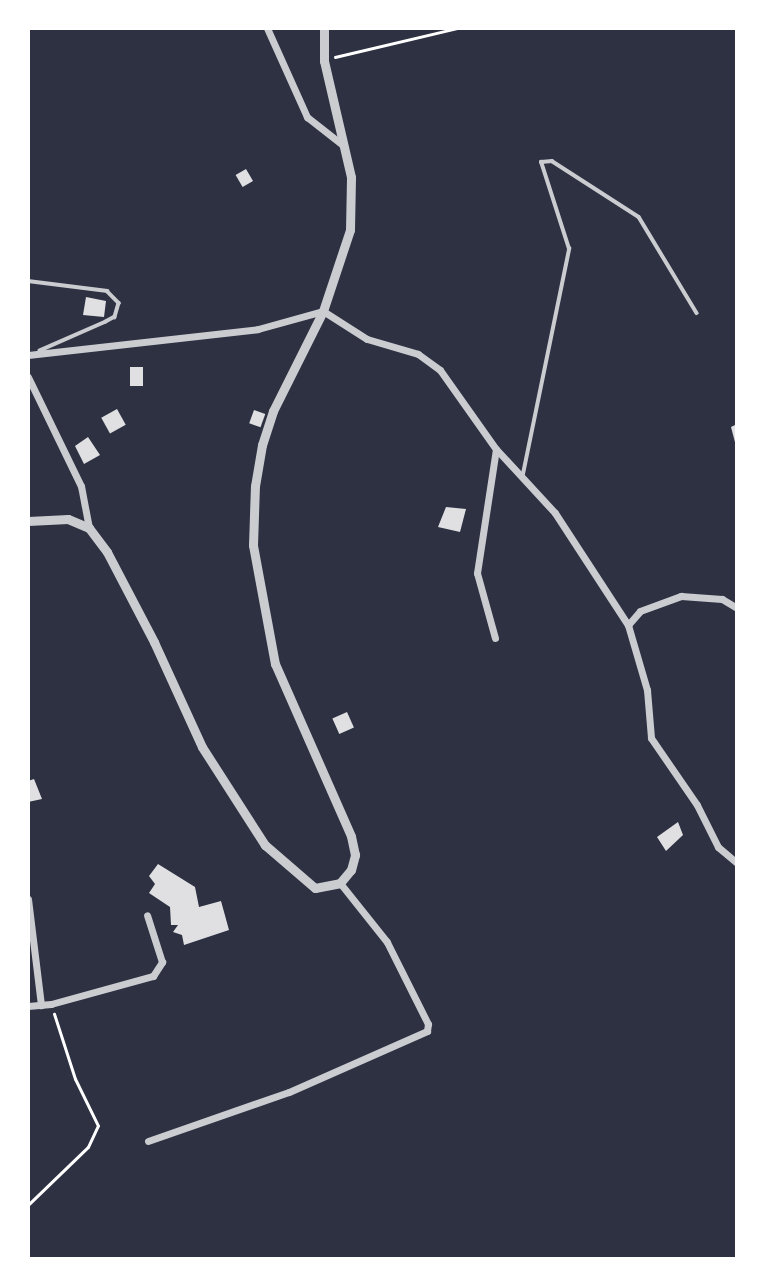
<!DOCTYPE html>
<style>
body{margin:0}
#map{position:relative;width:765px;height:1287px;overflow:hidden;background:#2d3142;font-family:Cabin,sans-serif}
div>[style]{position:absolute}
.building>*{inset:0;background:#e0e0e3;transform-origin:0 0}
.path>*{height:2.5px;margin:-1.25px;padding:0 1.25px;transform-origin:1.25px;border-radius:1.25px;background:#fff}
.service>*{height:3.5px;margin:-1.75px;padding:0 1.75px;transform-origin:1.75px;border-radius:1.75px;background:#caccd0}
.minor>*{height:7px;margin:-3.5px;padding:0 3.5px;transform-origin:3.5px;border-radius:3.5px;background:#caccd0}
.tertiary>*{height:9px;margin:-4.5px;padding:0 4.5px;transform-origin:4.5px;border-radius:4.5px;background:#caccd0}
span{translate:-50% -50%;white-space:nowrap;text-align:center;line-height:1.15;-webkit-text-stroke:5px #fff;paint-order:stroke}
.frame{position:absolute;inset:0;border:30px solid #fff;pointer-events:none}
</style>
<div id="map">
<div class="building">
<div style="left:246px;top:169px;width:14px;height:12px;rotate:60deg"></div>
<div style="clip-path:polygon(86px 297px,106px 301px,104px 317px,83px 315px)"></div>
<div style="left:130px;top:367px;width:13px;height:19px"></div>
<div style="left:117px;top:409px;width:18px;height:18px;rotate:61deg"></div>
<div style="left:254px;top:410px;width:12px;height:14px;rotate:20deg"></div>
<div style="clip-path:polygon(737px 424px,737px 446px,736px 446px,731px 427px)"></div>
<div style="clip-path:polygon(88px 437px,100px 455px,84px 464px,75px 446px)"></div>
<div style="clip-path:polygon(446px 507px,466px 509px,460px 532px,438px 527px)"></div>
<div style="left:347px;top:712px;width:17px;height:16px;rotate:66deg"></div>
<div style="clip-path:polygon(34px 779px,42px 799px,28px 802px,28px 781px)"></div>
<div style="clip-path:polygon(678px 822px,683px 835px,666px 851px,657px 837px)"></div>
<div style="clip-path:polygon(158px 864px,195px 887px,199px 907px,221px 901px,229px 930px,184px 945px,182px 935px,173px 932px,178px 925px,171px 925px,170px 907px,149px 893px,155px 884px,149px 876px)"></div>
</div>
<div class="path">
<div style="left:335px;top:57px;width:126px;rotate:-13.3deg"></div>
<div style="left:28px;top:1205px;width:83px;rotate:-44deg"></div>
<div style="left:88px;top:1147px;width:23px;rotate:-65deg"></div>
<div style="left:98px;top:1126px;width:52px;rotate:-116.1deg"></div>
<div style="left:75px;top:1079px;width:68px;rotate:-107.9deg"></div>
</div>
<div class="service">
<div style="left:28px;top:281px;width:80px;rotate:7.2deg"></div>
<div style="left:107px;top:291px;width:17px;rotate:45deg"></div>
<div style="left:119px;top:303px;width:15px;rotate:106deg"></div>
<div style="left:115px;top:317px;width:10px;rotate:151deg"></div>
<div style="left:106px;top:322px;width:72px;rotate:156.3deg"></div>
<div style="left:523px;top:474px;width:230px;rotate:-78.4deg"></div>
<div style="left:569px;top:249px;width:91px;rotate:-107.8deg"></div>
<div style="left:541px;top:162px;width:11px;rotate:-5deg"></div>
<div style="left:552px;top:161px;width:103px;rotate:32.8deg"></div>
<div style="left:639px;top:217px;width:112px;rotate:58.9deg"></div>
</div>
<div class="minor">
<div style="left:267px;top:28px;width:98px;rotate:65.8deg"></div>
<div style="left:307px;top:117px;width:47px;rotate:38.1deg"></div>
<div style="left:28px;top:355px;width:231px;rotate:-6.4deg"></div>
<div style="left:258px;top:329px;width:67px;rotate:-15.5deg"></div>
<div style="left:323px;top:311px;width:52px;rotate:32.5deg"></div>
<div style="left:367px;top:339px;width:53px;rotate:16.4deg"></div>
<div style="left:418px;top:354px;width:27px;rotate:36deg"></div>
<div style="left:440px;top:370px;width:97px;rotate:54.7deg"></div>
<div style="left:496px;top:449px;width:87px;rotate:47.3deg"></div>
<div style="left:555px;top:513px;width:134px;rotate:56.9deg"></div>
<div style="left:628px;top:625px;width:18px;rotate:-49deg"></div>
<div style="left:640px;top:611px;width:44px;rotate:-20.1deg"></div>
<div style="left:681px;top:596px;width:41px;rotate:4.2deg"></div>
<div style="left:722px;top:599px;width:17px;rotate:31deg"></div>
<div style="left:28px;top:377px;width:121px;rotate:64.1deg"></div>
<div style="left:81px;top:486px;width:43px;rotate:79.2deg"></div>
<div style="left:628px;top:625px;width:68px;rotate:73.7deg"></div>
<div style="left:647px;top:690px;width:48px;rotate:85.2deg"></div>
<div style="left:651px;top:738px;width:81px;rotate:55.5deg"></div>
<div style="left:697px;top:805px;width:47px;rotate:63.4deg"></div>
<div style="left:718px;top:847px;width:25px;rotate:40deg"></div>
<div style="left:495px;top:638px;width:67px;rotate:-105.5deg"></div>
<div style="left:477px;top:573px;width:125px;rotate:-81.3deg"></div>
<div style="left:28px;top:899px;width:107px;rotate:83deg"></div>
<div style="left:28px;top:1006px;width:23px;rotate:-5deg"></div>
<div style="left:51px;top:1004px;width:106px;rotate:-15.4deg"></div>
<div style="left:153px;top:976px;width:17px;rotate:-57deg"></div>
<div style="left:162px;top:962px;width:49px;rotate:-107.7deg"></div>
<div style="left:148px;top:1141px;width:149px;rotate:-19.2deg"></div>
<div style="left:289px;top:1092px;width:151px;rotate:-23.8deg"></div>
<div style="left:427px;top:1031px;width:7px;rotate:-82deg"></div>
<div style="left:428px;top:1024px;width:92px;rotate:-116.6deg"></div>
<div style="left:387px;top:942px;width:75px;rotate:-128.5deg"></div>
</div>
<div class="tertiary">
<div style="left:28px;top:521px;width:40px;rotate:-2.9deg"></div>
<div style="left:68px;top:519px;width:23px;rotate:23deg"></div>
<div style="left:89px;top:528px;width:30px;rotate:53deg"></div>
<div style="left:107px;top:552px;width:102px;rotate:62.4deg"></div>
<div style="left:154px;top:642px;width:115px;rotate:65.4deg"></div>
<div style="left:202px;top:747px;width:117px;rotate:57.3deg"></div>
<div style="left:265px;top:845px;width:66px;rotate:40.7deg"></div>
<div style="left:315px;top:888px;width:25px;rotate:-11deg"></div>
<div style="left:340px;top:883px;width:17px;rotate:-50deg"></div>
<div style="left:351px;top:870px;width:16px;rotate:-75deg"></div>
<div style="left:355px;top:855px;width:19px;rotate:-102deg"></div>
<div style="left:351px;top:836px;width:188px;rotate:-113.8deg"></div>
<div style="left:275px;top:664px;width:121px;rotate:-100.5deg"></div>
<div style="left:253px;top:545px;width:59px;rotate:-88.1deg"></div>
<div style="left:255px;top:486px;width:42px;rotate:-80.3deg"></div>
<div style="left:262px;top:445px;width:36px;rotate:-72deg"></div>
<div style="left:273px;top:411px;width:112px;rotate:-63.4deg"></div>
<div style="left:323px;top:311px;width:85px;rotate:-71.6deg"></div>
<div style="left:350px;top:230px;width:53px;rotate:-88.9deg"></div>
<div style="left:351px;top:177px;width:119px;rotate:-103.1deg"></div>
<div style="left:324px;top:61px;width:33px;rotate:-90deg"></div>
</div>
<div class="frame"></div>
</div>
